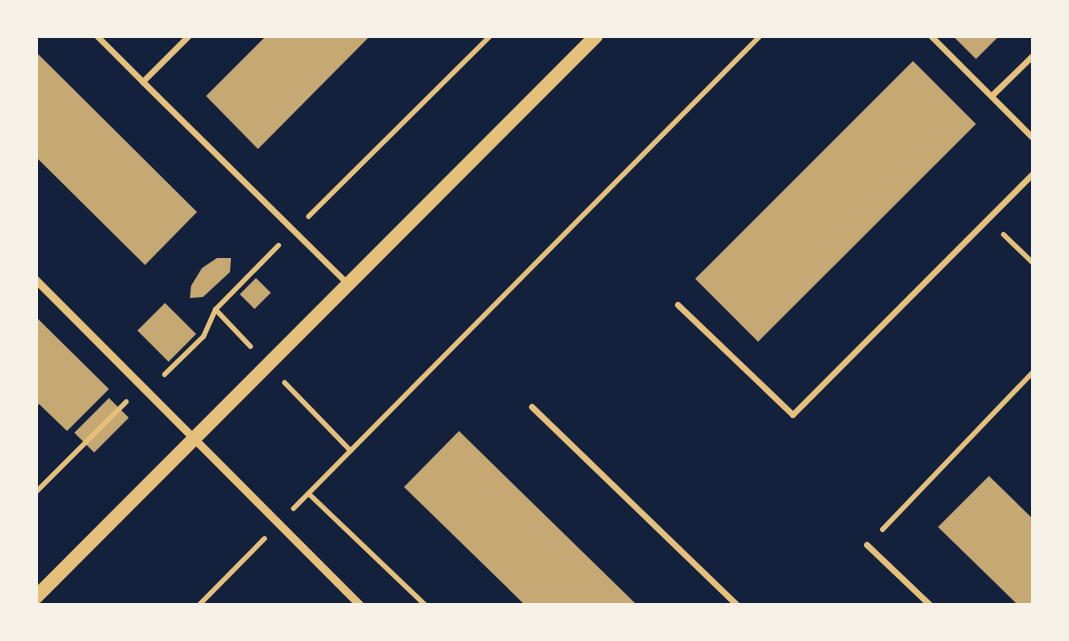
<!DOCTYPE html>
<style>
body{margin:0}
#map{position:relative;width:1069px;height:641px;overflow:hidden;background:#14213d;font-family:Rubik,sans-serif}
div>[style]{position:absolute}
.building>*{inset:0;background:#c6a872;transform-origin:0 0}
.path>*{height:5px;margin:-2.5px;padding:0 2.5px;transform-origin:2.5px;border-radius:2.5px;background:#e5c07b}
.service>*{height:6px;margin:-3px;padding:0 3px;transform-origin:3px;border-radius:3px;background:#e5c07b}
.minor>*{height:8px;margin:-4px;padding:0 4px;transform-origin:4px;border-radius:4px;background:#e5c07b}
.tertiary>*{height:14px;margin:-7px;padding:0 7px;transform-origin:7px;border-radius:7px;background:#e5c07b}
span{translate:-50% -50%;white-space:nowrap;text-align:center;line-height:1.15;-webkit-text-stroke:6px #f6f1e7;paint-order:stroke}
.frame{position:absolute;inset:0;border:38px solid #f6f1e7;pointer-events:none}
</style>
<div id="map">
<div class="building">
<div style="clip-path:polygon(266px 36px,370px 36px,258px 149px,206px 96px)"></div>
<div style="clip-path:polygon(953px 36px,999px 36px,976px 59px)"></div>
<div style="clip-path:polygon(36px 52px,197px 212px,145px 265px,36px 157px)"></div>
<div style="left:913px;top:61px;width:89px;height:308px;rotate:45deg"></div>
<div style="clip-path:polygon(217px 258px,231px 258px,230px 272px,203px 297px,190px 298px,191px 286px,202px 268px)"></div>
<div style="left:256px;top:278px;width:21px;height:23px;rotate:45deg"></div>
<div style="left:165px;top:303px;width:44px;height:39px;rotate:45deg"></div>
<div style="clip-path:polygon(36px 317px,109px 389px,67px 431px,39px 404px,36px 407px)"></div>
<div style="left:109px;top:398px;width:28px;height:49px;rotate:45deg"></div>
<div style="clip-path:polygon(459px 431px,511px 482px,637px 605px,525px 605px,404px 487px)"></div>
<div style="clip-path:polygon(989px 476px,1033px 519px,1033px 605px,1018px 605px,938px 527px)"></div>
</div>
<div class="path">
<div style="left:308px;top:216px;width:255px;rotate:-44.8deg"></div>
<div style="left:1003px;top:234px;width:42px;rotate:44deg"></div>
<div style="left:215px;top:309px;width:51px;rotate:46.6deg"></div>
<div style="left:164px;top:374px;width:54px;rotate:-44.3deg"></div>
<div style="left:203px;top:336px;width:30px;rotate:-66deg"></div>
<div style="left:215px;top:309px;width:90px;rotate:-45.5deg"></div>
<div style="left:284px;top:382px;width:95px;rotate:45.9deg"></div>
<div style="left:36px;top:491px;width:127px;rotate:-45deg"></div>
<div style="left:308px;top:493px;width:162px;rotate:43.7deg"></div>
<div style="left:293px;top:508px;width:663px;rotate:-45.37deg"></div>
<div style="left:882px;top:529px;width:219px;rotate:-46.3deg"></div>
<div style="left:198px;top:605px;width:94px;rotate:-45.4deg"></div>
</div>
<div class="service">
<div style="left:97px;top:36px;width:65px;rotate:45deg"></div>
<div style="left:143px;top:82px;width:65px;rotate:-45deg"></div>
<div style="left:931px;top:36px;width:144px;rotate:45deg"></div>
<div style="left:143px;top:82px;width:288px;rotate:44.6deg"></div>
<div style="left:992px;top:96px;width:57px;rotate:-44.3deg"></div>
<div style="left:678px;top:305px;width:159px;rotate:43.7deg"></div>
<div style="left:793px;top:415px;width:340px;rotate:-45.1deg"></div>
<div style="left:532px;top:407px;width:285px;rotate:44deg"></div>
<div style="left:867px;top:545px;width:87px;rotate:43.6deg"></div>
</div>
<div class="minor">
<div style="left:36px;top:280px;width:459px;rotate:45.1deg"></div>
</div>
<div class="tertiary">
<div style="left:36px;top:597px;width:793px;rotate:-45.05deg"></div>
</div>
<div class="frame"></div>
</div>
